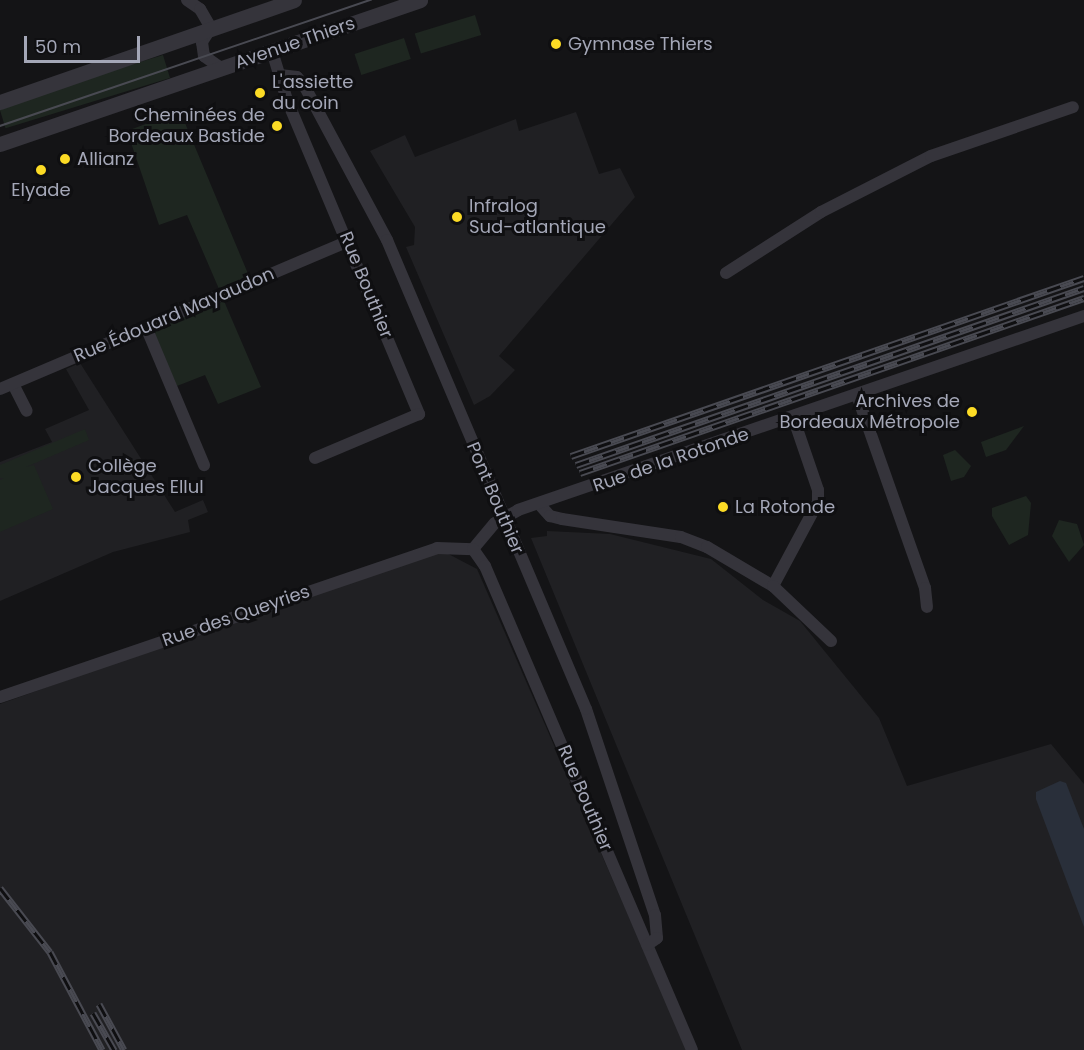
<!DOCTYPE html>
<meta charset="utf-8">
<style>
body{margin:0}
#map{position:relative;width:1084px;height:1050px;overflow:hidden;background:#141416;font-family:Poppins,sans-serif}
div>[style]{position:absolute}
.built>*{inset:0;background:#202023}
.green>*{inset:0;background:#1e2620;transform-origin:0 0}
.water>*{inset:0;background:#292f3a}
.minor>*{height:12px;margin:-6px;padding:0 6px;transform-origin:6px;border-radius:6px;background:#35343b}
.tertiary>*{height:15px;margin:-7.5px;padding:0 7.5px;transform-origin:7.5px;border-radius:7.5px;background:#35343b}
.tram>*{height:1.5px;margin:-0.75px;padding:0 0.75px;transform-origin:0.75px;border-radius:0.75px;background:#494a52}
.rail>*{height:7px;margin-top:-3.5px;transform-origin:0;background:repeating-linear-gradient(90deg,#0f0f11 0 14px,#494a52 0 28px);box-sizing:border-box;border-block:2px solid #494a52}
.minor-bridge>*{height:12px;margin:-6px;padding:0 6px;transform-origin:6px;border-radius:6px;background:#35343b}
.dots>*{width:16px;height:16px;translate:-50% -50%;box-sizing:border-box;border:3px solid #0f0f11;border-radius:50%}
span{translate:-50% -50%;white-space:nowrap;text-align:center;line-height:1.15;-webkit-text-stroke:6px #0f0f11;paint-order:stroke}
.street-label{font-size:18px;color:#a4a7b7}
.poi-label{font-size:18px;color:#a4a7b7}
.left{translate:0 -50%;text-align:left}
.right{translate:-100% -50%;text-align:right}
.scale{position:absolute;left:24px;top:36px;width:116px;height:27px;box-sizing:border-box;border:3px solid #a4a7b7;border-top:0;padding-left:8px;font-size:18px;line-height:21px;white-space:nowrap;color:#a4a7b7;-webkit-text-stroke:4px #0f0f11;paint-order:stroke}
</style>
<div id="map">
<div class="built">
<div style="clip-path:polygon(576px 112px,599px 174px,620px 168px,635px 197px,499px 356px,515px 370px,490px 396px,474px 405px,406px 247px,414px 245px,415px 227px,370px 151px,405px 135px,415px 157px,516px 119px,519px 131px)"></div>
<div style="clip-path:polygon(80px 363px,175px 512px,203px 500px,208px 512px,188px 520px,190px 532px,113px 552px,0 601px,0 462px,52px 442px,45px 429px,89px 410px,66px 369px)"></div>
<div style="clip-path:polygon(547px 531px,610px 534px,711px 559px,763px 600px,800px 621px,879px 718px,907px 786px,1051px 744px,1084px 784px,1084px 1050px,742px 1050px,531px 538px,547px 536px)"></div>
<div style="clip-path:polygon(437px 548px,477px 569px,687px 1050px,0 1050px,0 704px)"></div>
</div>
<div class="green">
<div style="left:475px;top:15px;width:21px;height:63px;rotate:73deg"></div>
<div style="left:404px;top:38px;width:22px;height:52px;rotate:72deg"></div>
<div style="left:163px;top:55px;width:24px;height:172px;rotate:73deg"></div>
<div style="clip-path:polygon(180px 111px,249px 276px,219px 289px,187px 215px,159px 225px,127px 131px)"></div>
<div style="clip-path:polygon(224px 301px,261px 387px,218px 404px,205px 375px,177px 386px,152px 330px)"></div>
<div style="clip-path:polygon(1024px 426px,1006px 450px,986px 457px,981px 442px)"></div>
<div style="clip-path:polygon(85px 429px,89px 440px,26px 467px,34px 465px,53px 509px,0 532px,0 480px,4px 478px,0 478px,0 465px)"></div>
<div style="clip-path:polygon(955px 450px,971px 466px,964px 477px,951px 481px,943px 455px)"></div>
<div style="clip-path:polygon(1026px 496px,1031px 503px,1028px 535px,1009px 545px,992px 516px,992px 508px)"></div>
<div style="clip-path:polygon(1059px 520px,1077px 524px,1084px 545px,1069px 562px,1052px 536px)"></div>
</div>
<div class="water">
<div style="clip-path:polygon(1060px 781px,1066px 783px,1084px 829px,1084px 927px,1036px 799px,1036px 792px)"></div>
</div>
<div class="minor">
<div style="left:187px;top:0;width:16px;rotate:35deg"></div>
<div style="left:200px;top:9px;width:22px;rotate:60deg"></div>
<div style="left:211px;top:28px;width:17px;rotate:123deg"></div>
<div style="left:202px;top:42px;width:14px;rotate:82deg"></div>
<div style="left:204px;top:56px;width:21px;rotate:35deg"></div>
<div style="left:272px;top:51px;width:51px;rotate:73deg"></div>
<div style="left:287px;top:100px;width:341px;rotate:67.2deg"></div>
<div style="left:419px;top:414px;width:113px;rotate:157.1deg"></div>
<div style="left:280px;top:75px;width:17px;rotate:7deg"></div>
<div style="left:297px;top:77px;width:13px;rotate:51deg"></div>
<div style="left:305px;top:87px;width:174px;rotate:61.8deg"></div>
<div style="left:726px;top:273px;width:113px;rotate:-32.7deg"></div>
<div style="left:821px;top:212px;width:123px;rotate:-27deg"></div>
<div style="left:931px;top:156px;width:150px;rotate:-19deg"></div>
<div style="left:146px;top:327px;width:150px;rotate:67.2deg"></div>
<div style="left:13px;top:384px;width:30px;rotate:63deg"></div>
<div style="left:0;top:389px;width:379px;rotate:-23deg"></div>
<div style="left:857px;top:395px;width:205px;rotate:70.6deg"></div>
<div style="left:925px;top:588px;width:19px;rotate:84deg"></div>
<div style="left:540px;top:505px;width:15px;rotate:48deg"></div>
<div style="left:550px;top:516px;width:12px;rotate:14deg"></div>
<div style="left:562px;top:519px;width:120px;rotate:8.6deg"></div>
<div style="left:681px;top:537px;width:28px;rotate:21deg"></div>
<div style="left:707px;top:547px;width:77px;rotate:30.6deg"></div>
<div style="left:773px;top:586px;width:95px;rotate:-61.8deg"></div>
<div style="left:818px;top:502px;width:12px;rotate:-90deg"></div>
<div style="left:818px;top:490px;width:77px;rotate:-108.9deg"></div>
<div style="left:473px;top:549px;width:34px;rotate:-50deg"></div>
<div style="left:495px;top:523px;width:26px;rotate:-29deg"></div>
<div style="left:518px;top:510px;width:598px;rotate:-18.92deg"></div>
<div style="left:773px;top:586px;width:80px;rotate:43.5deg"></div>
<div style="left:0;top:697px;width:462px;rotate:-18.8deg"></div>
<div style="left:437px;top:548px;width:36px;rotate:2deg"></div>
<div style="left:473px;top:549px;width:21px;rotate:55deg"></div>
<div style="left:485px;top:566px;width:526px;rotate:66.84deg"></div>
<div style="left:586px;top:709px;width:217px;rotate:71.5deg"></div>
<div style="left:655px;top:915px;width:23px;rotate:85deg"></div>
<div style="left:657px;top:938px;width:12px;rotate:145deg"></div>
</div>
<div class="tertiary">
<div style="left:0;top:102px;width:311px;rotate:-19.1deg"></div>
<div style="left:0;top:144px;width:444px;rotate:-18.9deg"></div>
</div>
<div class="tram">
<div style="left:0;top:126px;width:392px;rotate:-18.8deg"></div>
</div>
<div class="rail">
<div style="left:571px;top:456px;width:543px;rotate:-19.14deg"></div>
<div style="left:576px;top:465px;width:538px;rotate:-19.21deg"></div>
<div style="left:580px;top:473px;width:534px;rotate:-19.15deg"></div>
<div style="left:0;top:888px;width:81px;rotate:52deg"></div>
<div style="left:50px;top:952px;width:111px;rotate:62deg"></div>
<div style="left:99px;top:1004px;width:52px;rotate:61.5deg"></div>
<div style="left:93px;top:1013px;width:43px;rotate:60.4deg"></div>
</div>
<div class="minor-bridge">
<div style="left:387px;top:240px;width:509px;rotate:67.01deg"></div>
</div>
<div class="dots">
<div style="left:556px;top:44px;background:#fcdb25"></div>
<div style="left:260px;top:93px;background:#fcdb25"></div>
<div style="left:277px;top:126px;background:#fcdb25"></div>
<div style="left:65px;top:159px;background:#fcdb25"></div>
<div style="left:41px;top:170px;background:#fcdb25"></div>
<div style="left:457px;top:217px;background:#fcdb25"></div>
<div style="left:972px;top:412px;background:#fcdb25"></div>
<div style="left:76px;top:477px;background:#fcdb25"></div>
<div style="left:723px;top:507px;background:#fcdb25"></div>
</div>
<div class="street-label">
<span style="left:295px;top:43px;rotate:-19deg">Avenue Thiers</span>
<span style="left:366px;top:285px;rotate:68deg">Rue Bouthier</span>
<span style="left:174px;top:315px;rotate:-23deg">Rue Édouard Mayaudon</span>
<span style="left:671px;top:460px;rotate:-19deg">Rue de la Rotonde</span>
<span style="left:495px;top:498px;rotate:67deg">Pont Bouthier</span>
<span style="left:236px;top:616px;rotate:-19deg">Rue des Queyries</span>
<span style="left:585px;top:798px;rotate:67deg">Rue Bouthier</span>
</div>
<div class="poi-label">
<span class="left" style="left:568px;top:44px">Gymnase Thiers</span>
<span class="left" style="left:272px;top:93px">L'assiette<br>du coin</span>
<span class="right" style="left:265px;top:126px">Cheminées de<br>Bordeaux Bastide</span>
<span class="left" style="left:77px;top:159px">Allianz</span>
<span style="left:41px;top:190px">Elyade</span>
<span class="left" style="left:469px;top:217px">Infralog<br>Sud-atlantique</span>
<span class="right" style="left:960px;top:412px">Archives de<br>Bordeaux Métropole</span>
<span class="left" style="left:88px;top:477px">Collège<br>Jacques Ellul</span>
<span class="left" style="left:735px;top:507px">La Rotonde</span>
</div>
<div class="scale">50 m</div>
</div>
